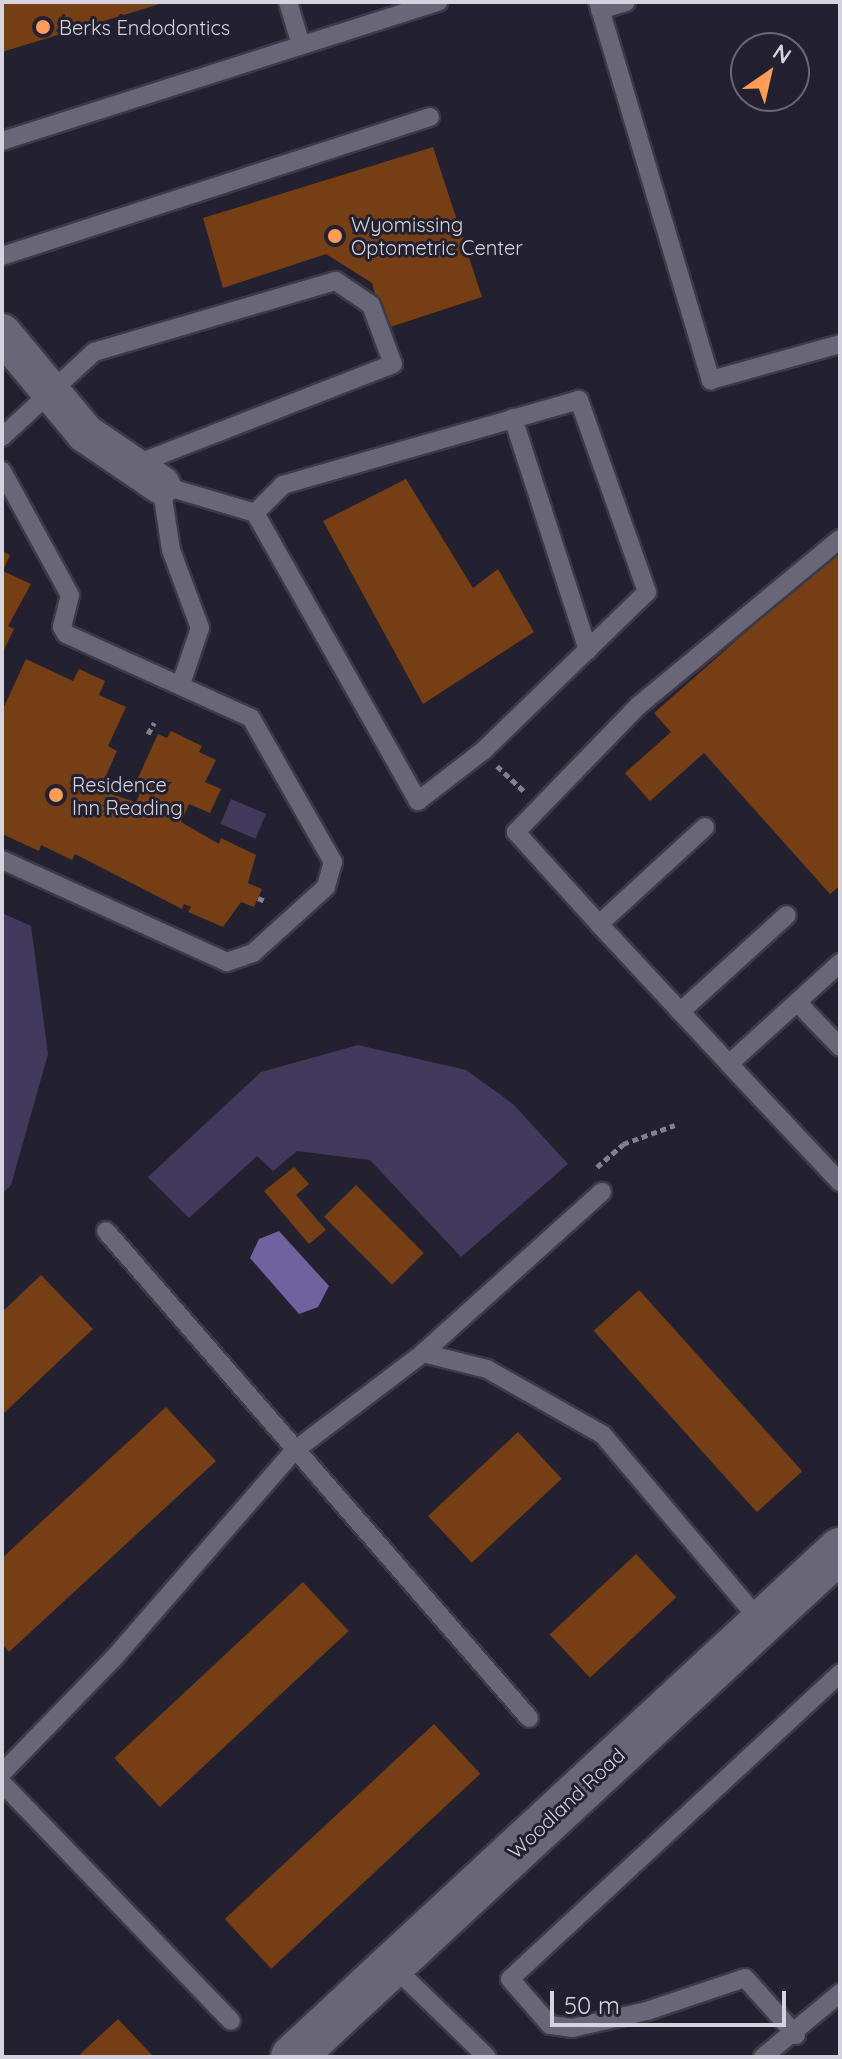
<!DOCTYPE html>
<style>
body{margin:0}
#map{position:relative;width:842px;height:2059px;overflow:hidden;background:#23202f;font-family:Quicksand,sans-serif}
div>[style]{position:absolute}
.green>*{inset:0;background:#413a5d;transform-origin:0 0}
.water>*{inset:0;background:#70629f}
.building>*{inset:0;background:#763e14;transform-origin:0 0}
.path>*{height:5px;margin-top:-2.5px;transform-origin:0;background:repeating-linear-gradient(90deg,#83808d 0 6px,transparent 0 10px)}
.roads{filter:drop-shadow(2px 0 #3d3a46) drop-shadow(-2px 0 #3d3a46) drop-shadow(0 2px #3d3a46) drop-shadow(0 -2px #3d3a46)}
.service>*{height:18px;margin:-9px;padding:0 9px;transform-origin:9px;border-radius:9px;background:#696677}
.minor>*{height:38px;margin:-19px;padding:0 19px;transform-origin:19px;border-radius:19px;background:#696677}
.secondary>*{height:44px;margin:-22px;padding:0 22px;transform-origin:22px;border-radius:22px;background:#696677}
.dots>*{width:22px;height:22px;translate:-50% -50%;box-sizing:border-box;border:4px solid #23202f;border-radius:50%}
span{translate:-50% -50%;white-space:nowrap;text-align:center;line-height:1.15;-webkit-text-stroke:6px #23202f;paint-order:stroke}
.poi-label{font-size:20px;color:#d5d3dd}
.left{translate:0 -50%;text-align:left}
.street-label{font-size:20px;color:#d5d3dd}
.frame{position:absolute;inset:0;border:4px solid #d5d3dd;pointer-events:none}
.north{position:absolute;left:730px;top:32px;width:80px;height:80px;box-sizing:border-box;background:#23202f;border:2px solid #6a6875;border-radius:50%;rotate:34deg;font-size:22px;font-weight:700;line-height:32px;text-align:center;color:#d5d3dd}
.north::after{content:'';display:block;margin:auto;width:28px;height:36px;background:#fe9c58;clip-path:polygon(50% 0,100% 100%,50% 72%,0 100%)}
.scale{position:absolute;left:550px;top:1991px;width:236px;height:36px;box-sizing:border-box;border:4px solid #d5d3dd;border-top:0;padding-left:10px;font-size:24px;line-height:28px;white-space:nowrap;color:#d5d3dd;-webkit-text-stroke:6px #23202f;paint-order:stroke}
</style>
<div id="map">
<div class="green">
<div style="left:231px;top:799px;width:38px;height:27px;rotate:23deg"></div>
<div style="clip-path:polygon(2px 913px,31px 926px,48px 1054px,11px 1185px,2px 1194px)"></div>
<div style="clip-path:polygon(358px 1045px,466px 1070px,513px 1104px,568px 1164px,461px 1257px,370px 1160px,297px 1151px,273px 1171px,257px 1156px,189px 1218px,148px 1177px,261px 1072px)"></div>
</div>
<div class="water">
<div style="clip-path:polygon(279px 1231px,329px 1286px,318px 1307px,299px 1314px,250px 1258px,259px 1239px)"></div>
</div>
<div class="building">
<div style="clip-path:polygon(2px 2px,163px 2px,163px 3px,2px 52px)"></div>
<div style="clip-path:polygon(433px 147px,482px 297px,384px 329px,372px 283px,326px 254px,223px 288px,203px 218px)"></div>
<div style="clip-path:polygon(406px 479px,473px 588px,498px 569px,534px 632px,423px 704px,323px 521px)"></div>
<div style="clip-path:polygon(840px 549px,840px 886px,830px 894px,704px 753px,650px 801px,625px 773px,671px 732px,654px 713px)"></div>
<div style="clip-path:polygon(2px 551px,10px 555px,3px 571px,31px 584px,8px 626px,14px 629px,2px 654px)"></div>
<div style="clip-path:polygon(26px 659px,73px 681px,79px 669px,105px 681px,99px 695px,126px 707px,108px 746px,117px 751px,101px 787px,105px 792px,136px 802px,145px 781px,138px 778px,158px 734px,167px 738px,171px 731px,202px 746px,199px 752px,216px 760px,205px 782px,221px 789px,210px 813px,189px 804px,181px 822px,219px 844px,221px 838px,256px 855px,248px 883px,262px 889px,254px 907px,241px 902px,223px 927px,188px 912px,191px 907px,184px 904px,182px 909px,75px 854px,72px 860px,41px 845px,39px 851px,2px 834px,2px 711px)"></div>
<div style="clip-path:polygon(294px 1167px,309px 1184px,296px 1195px,326px 1230px,309px 1244px,264px 1191px)"></div>
<div style="left:356px;top:1185px;width:96px;height:45px;rotate:45deg"></div>
<div style="clip-path:polygon(41px 1275px,93px 1329px,2px 1415px,2px 1312px)"></div>
<div style="left:639px;top:1290px;width:244px;height:61px;rotate:48deg"></div>
<div style="clip-path:polygon(166px 1407px,216px 1461px,9px 1652px,2px 1644px,2px 1558px)"></div>
<div style="left:518px;top:1432px;width:64px;height:123px;rotate:47deg"></div>
<div style="left:636px;top:1554px;width:59px;height:118px;rotate:47deg"></div>
<div style="left:303px;top:1582px;width:67px;height:258px;rotate:47deg"></div>
<div style="left:434px;top:1724px;width:68px;height:286px;rotate:47deg"></div>
<div style="clip-path:polygon(118px 2019px,154px 2057px,77px 2057px)"></div>
</div>
<div class="path">
<div style="left:148px;top:734px;width:13px;rotate:-61deg"></div>
<div style="left:497px;top:766px;width:38px;rotate:43deg"></div>
<div style="left:258px;top:898px;width:8px;rotate:23deg"></div>
<div style="left:597px;top:1167px;width:35px;rotate:-41deg"></div>
<div style="left:623px;top:1144px;width:55px;rotate:-20.1deg"></div>
</div>
<div class="roads">
<div class="service">
<div style="left:288px;top:2px;width:45px;rotate:73.2deg"></div>
<div style="left:598px;top:2px;width:395px;rotate:73.4deg"></div>
<div style="left:711px;top:380px;width:134px;rotate:-15.6deg"></div>
<div style="left:600px;top:10px;width:27px;rotate:-17deg"></div>
<div style="left:2px;top:141px;width:458px;rotate:-17.7deg"></div>
<div style="left:2px;top:256px;width:450px;rotate:-18deg"></div>
<div style="left:513px;top:418px;width:244px;rotate:72.1deg"></div>
<div style="left:2px;top:437px;width:125px;rotate:-42.7deg"></div>
<div style="left:94px;top:352px;width:252px;rotate:-16.4deg"></div>
<div style="left:336px;top:281px;width:42px;rotate:34.4deg"></div>
<div style="left:371px;top:305px;width:63px;rotate:69.6deg"></div>
<div style="left:393px;top:364px;width:281px;rotate:158.7deg"></div>
<div style="left:2px;top:471px;width:141px;rotate:61.3deg"></div>
<div style="left:70px;top:595px;width:33px;rotate:104deg"></div>
<div style="left:62px;top:627px;width:8px;rotate:60deg"></div>
<div style="left:66px;top:634px;width:203px;rotate:24.4deg"></div>
<div style="left:251px;top:718px;width:166px;rotate:60.3deg"></div>
<div style="left:333px;top:862px;width:26px;rotate:106deg"></div>
<div style="left:326px;top:887px;width:98px;rotate:137.9deg"></div>
<div style="left:253px;top:953px;width:28px;rotate:161deg"></div>
<div style="left:227px;top:962px;width:247px;rotate:-155.6deg"></div>
<div style="left:181px;top:684px;width:59px;rotate:-71.3deg"></div>
<div style="left:200px;top:628px;width:83px;rotate:-110.4deg"></div>
<div style="left:171px;top:550px;width:66px;rotate:-98.7deg"></div>
<div style="left:161px;top:485px;width:98px;rotate:16.6deg"></div>
<div style="left:255px;top:513px;width:331px;rotate:60.5deg"></div>
<div style="left:418px;top:801px;width:82px;rotate:-37.6deg"></div>
<div style="left:483px;top:751px;width:228px;rotate:-44.1deg"></div>
<div style="left:647px;top:592px;width:204px;rotate:-109.5deg"></div>
<div style="left:579px;top:400px;width:308px;rotate:164deg"></div>
<div style="left:283px;top:485px;width:40px;rotate:135deg"></div>
<div style="left:705px;top:827px;width:144px;rotate:137.5deg"></div>
<div style="left:599px;top:924px;width:191px;rotate:47.1deg"></div>
<div style="left:599px;top:924px;width:124px;rotate:-132.1deg"></div>
<div style="left:516px;top:832px;width:175px;rotate:-45.9deg"></div>
<div style="left:638px;top:706px;width:262px;rotate:-39.6deg"></div>
<div style="left:840px;top:963px;width:150px;rotate:137.7deg"></div>
<div style="left:729px;top:1064px;width:162px;rotate:46.8deg"></div>
<div style="left:797px;top:1002px;width:62px;rotate:46.3deg"></div>
<div style="left:680px;top:1012px;width:144px;rotate:-42.2deg"></div>
<div style="left:106px;top:1231px;width:645px;rotate:49.02deg"></div>
<div style="left:423px;top:1353px;width:241px;rotate:-42deg"></div>
<div style="left:2px;top:1773px;width:159px;rotate:-45.8deg"></div>
<div style="left:113px;top:1659px;width:276px;rotate:-49deg"></div>
<div style="left:294px;top:1451px;width:162px;rotate:-37.2deg"></div>
<div style="left:423px;top:1353px;width:66px;rotate:14deg"></div>
<div style="left:487px;top:1369px;width:133px;rotate:29.6deg"></div>
<div style="left:603px;top:1435px;width:246px;rotate:49.8deg"></div>
<div style="left:2px;top:1783px;width:330px;rotate:46.1deg"></div>
<div style="left:392px;top:1965px;width:132px;rotate:44.1deg"></div>
<div style="left:796px;top:2035px;width:76px;rotate:-131.8deg"></div>
<div style="left:745px;top:1978px;width:103px;rotate:161.4deg"></div>
<div style="left:647px;top:2011px;width:77px;rotate:167.2deg"></div>
<div style="left:572px;top:2028px;width:22px;rotate:-172deg"></div>
<div style="left:550px;top:2025px;width:61px;rotate:-131deg"></div>
<div style="left:510px;top:1979px;width:450px;rotate:-42.8deg"></div>
<div style="left:763px;top:2057px;width:100px;rotate:-39.7deg"></div>
</div>
<div class="minor">
<div style="left:2px;top:333px;width:131px;rotate:50.3deg"></div>
<div style="left:86px;top:434px;width:91px;rotate:34.2deg"></div>
</div>
<div class="secondary">
<div style="left:293px;top:2057px;width:746px;rotate:-42.83deg"></div>
</div>
</div>
<div class="dots">
<div style="left:43px;top:27px;background:#fe9c58"></div>
<div style="left:335px;top:236px;background:#fe9c58"></div>
<div style="left:56px;top:795px;background:#fe9c58"></div>
</div>
<div class="poi-label">
<span class="left" style="left:59px;top:27px">Berks Endodontics</span>
<span class="left" style="left:351px;top:236px">Wyomissing<br>Optometric Center</span>
<span class="left" style="left:72px;top:796px">Residence<br>Inn Reading</span>
</div>
<div class="street-label">
<span style="left:566px;top:1803px;rotate:-43deg">Woodland Road</span>
</div>
<div class="frame"></div>
<div class="north">N</div>
<div class="scale">50 m</div>
</div>
